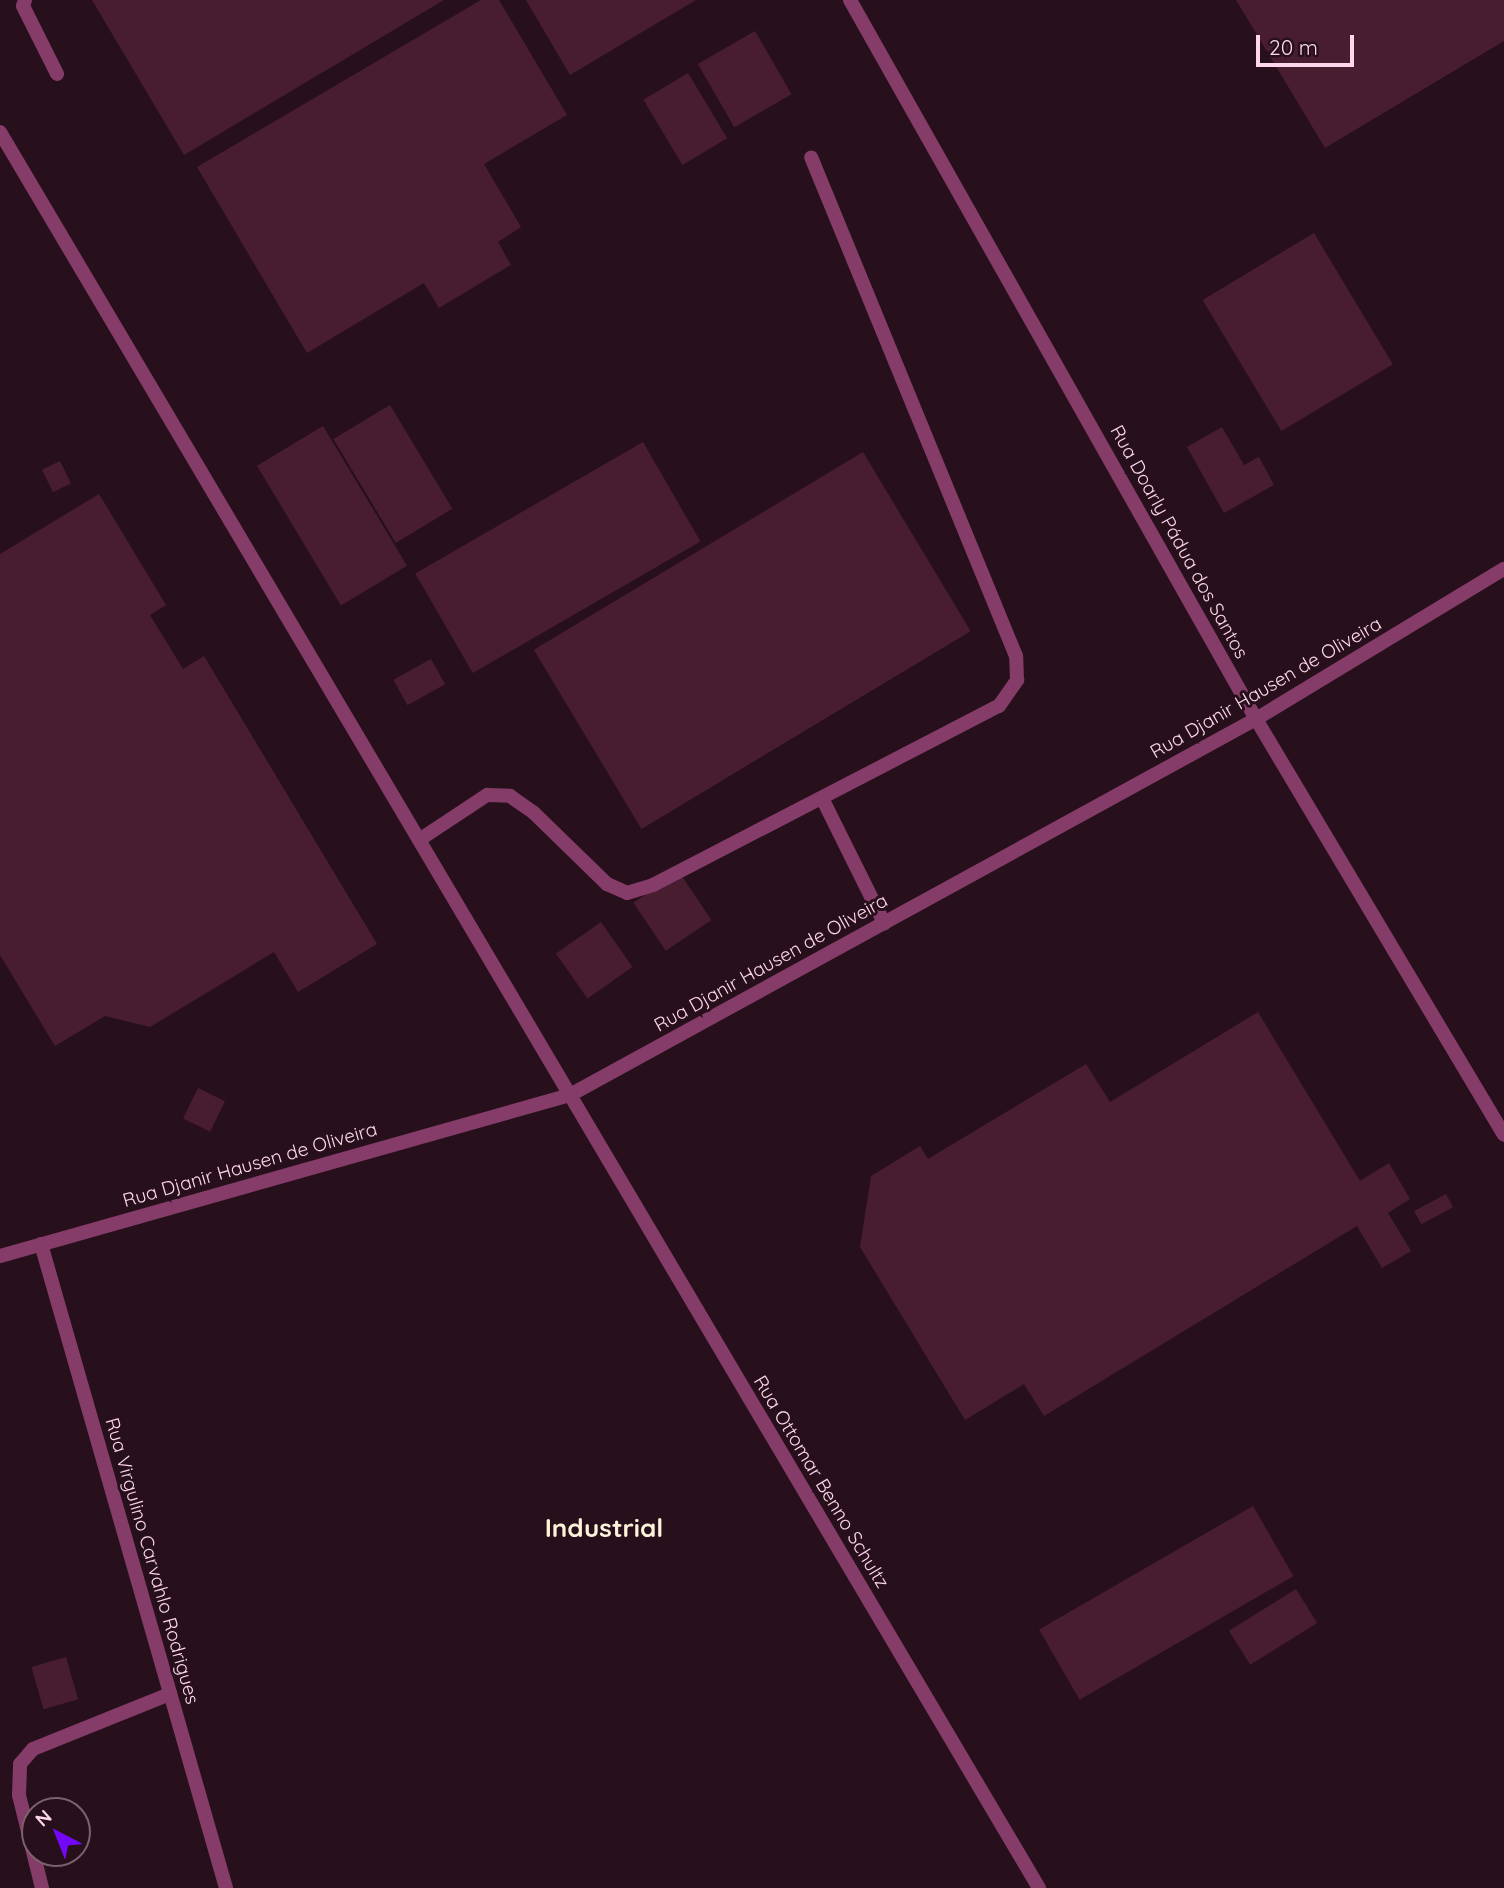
<!DOCTYPE html>
<meta charset="utf-8">
<style>
body{margin:0}
#map{position:relative;width:1504px;height:1888px;overflow:hidden;background:#27101b;font-family:Quicksand,sans-serif}
div>[style]{position:absolute}
.building>*{inset:0;background:#481d30;transform-origin:0 0}
.service>*{height:14px;margin:-7px;padding:0 7px;transform-origin:7px;border-radius:7px;background:#853c69}
.minor>*{height:14px;margin:-7px;padding:0 7px;transform-origin:7px;border-radius:7px;background:#853c69}
.tertiary>*{height:14px;margin:-7px;padding:0 7px;transform-origin:7px;border-radius:7px;background:#853c69}
span{translate:-50% -50%;white-space:nowrap;text-align:center;line-height:1.15;-webkit-text-stroke:6px #27101b;paint-order:stroke}
.street-label{font-size:19px;color:#fed7ec}
.district-label{font-size:26px;color:#fef3d9;font-weight:700}
.north{position:absolute;left:21px;top:1797px;width:70px;height:70px;box-sizing:border-box;background:#27101b;border:2px solid #7d606f;border-radius:50%;rotate:318deg;font-size:19px;font-weight:700;line-height:28px;text-align:center;color:#fed7ec}
.north::after{content:'';display:block;margin:auto;width:24px;height:32px;background:#7308f9;clip-path:polygon(50% 0,100% 100%,50% 72%,0 100%)}
.scale{position:absolute;left:1256px;top:35px;width:98px;height:32px;box-sizing:border-box;border:4px solid #fed7ec;border-top:0;padding-left:9px;font-size:21px;line-height:24px;white-space:nowrap;color:#fed7ec;-webkit-text-stroke:5px #27101b;paint-order:stroke}
</style>
<div id="map">
<div class="building">
<div style="clip-path:polygon(92px 0,444px 0,184px 155px)"></div>
<div style="clip-path:polygon(481px 0,499px 0,567px 115px,484px 164px,521px 227px,498px 242px,511px 265px,439px 308px,424px 283px,307px 353px,197px 167px)"></div>
<div style="clip-path:polygon(526px 0,696px 0,570px 75px)"></div>
<div style="clip-path:polygon(1236px 0,1504px 0,1504px 41px,1325px 148px)"></div>
<div style="left:755px;top:31px;width:73px;height:66px;rotate:60deg"></div>
<div style="left:688px;top:73px;width:76px;height:52px;rotate:59deg"></div>
<div style="left:1314px;top:233px;width:153px;height:130px;rotate:59deg"></div>
<div style="left:390px;top:405px;width:121px;height:66px;rotate:59deg"></div>
<div style="left:323px;top:426px;width:163px;height:77px;rotate:59deg"></div>
<div style="clip-path:polygon(1222px 427px,1244px 465px,1259px 457px,1274px 485px,1224px 513px,1187px 447px)"></div>
<div style="left:643px;top:442px;width:115px;height:263px;rotate:60deg"></div>
<div style="left:863px;top:452px;width:209px;height:384px;rotate:59deg"></div>
<div style="left:60px;top:461px;width:25px;height:20px;rotate:64deg"></div>
<div style="clip-path:polygon(99px 494px,166px 605px,150px 615px,183px 669px,204px 656px,377px 944px,298px 992px,274px 952px,150px 1027px,105px 1016px,55px 1046px,0 955px,0 554px)"></div>
<div style="left:431px;top:659px;width:29px;height:43px;rotate:61deg"></div>
<div style="left:679px;top:872px;width:58px;height:55px;rotate:56deg"></div>
<div style="left:601px;top:922px;width:55px;height:55px;rotate:55deg"></div>
<div style="clip-path:polygon(1258px 1012px,1360px 1181px,1389px 1163px,1410px 1199px,1388px 1213px,1411px 1251px,1382px 1268px,1357px 1226px,1044px 1416px,1024px 1384px,965px 1420px,860px 1247px,871px 1176px,920px 1146px,928px 1159px,1086px 1064px,1110px 1102px)"></div>
<div style="left:198px;top:1088px;width:30px;height:34px;rotate:26deg"></div>
<div style="left:1446px;top:1194px;width:15px;height:36px;rotate:62deg"></div>
<div style="left:1253px;top:1506px;width:81px;height:247px;rotate:60deg"></div>
<div style="left:1296px;top:1589px;width:40px;height:79px;rotate:58deg"></div>
<div style="left:66px;top:1657px;width:44px;height:36px;rotate:74deg"></div>
</div>
<div class="service">
<div style="left:25px;top:0;width:6px;rotate:108deg"></div>
<div style="left:23px;top:6px;width:76px;rotate:63.4deg"></div>
<div style="left:822px;top:798px;width:140px;rotate:63.6deg"></div>
<div style="left:419px;top:840px;width:82px;rotate:-33.5deg"></div>
<div style="left:487px;top:795px;width:23px;rotate:2deg"></div>
<div style="left:510px;top:796px;width:29px;rotate:35deg"></div>
<div style="left:534px;top:813px;width:102px;rotate:44.2deg"></div>
<div style="left:607px;top:884px;width:22px;rotate:24deg"></div>
<div style="left:627px;top:893px;width:27px;rotate:-17deg"></div>
<div style="left:653px;top:885px;width:390px;rotate:-27.4deg"></div>
<div style="left:999px;top:706px;width:32px;rotate:-55deg"></div>
<div style="left:1017px;top:680px;width:24px;rotate:-92deg"></div>
<div style="left:1016px;top:656px;width:539px;rotate:-112.33deg"></div>
<div style="left:42px;top:1888px;width:96px;rotate:-103.9deg"></div>
<div style="left:19px;top:1795px;width:31px;rotate:-88deg"></div>
<div style="left:20px;top:1764px;width:20px;rotate:-49deg"></div>
<div style="left:33px;top:1749px;width:148px;rotate:-21.9deg"></div>
</div>
<div class="minor">
<div style="left:850px;top:0;width:826px;rotate:60.55deg"></div>
<div style="left:1256px;top:719px;width:484px;rotate:59.2deg"></div>
<div style="left:41px;top:1244px;width:670px;rotate:73.97deg"></div>
<div style="left:1039px;top:1888px;width:921px;rotate:-120.6deg"></div>
<div style="left:570px;top:1095px;width:782px;rotate:-28.73deg"></div>
<div style="left:1256px;top:719px;width:290px;rotate:-31.2deg"></div>
</div>
<div class="tertiary">
<div style="left:0;top:132px;width:1119px;rotate:59.38deg"></div>
<div style="left:570px;top:1095px;width:592px;rotate:164.23deg"></div>
</div>
<div class="street-label">
<span style="left:1179px;top:542px;rotate:61deg">Rua Doarly Pádua dos Santos</span>
<span style="left:1266px;top:688px;rotate:-30deg">Rua Djanir Hausen de Oliveira</span>
<span style="left:771px;top:963px;rotate:-29deg">Rua Djanir Hausen de Oliveira</span>
<span style="left:250px;top:1165px;rotate:-16deg">Rua Djanir Hausen de Oliveira</span>
<span style="left:821px;top:1482px;rotate:59deg">Rua Ottomar Benno Schultz</span>
<span style="left:152px;top:1561px;rotate:74deg">Rua Virgulino Carvahlo Rodrigues</span>
</div>
<div class="district-label">
<span style="left:604px;top:1528px">Industrial</span>
</div>
<div class="north">N</div>
<div class="scale">20 m</div>
</div>
